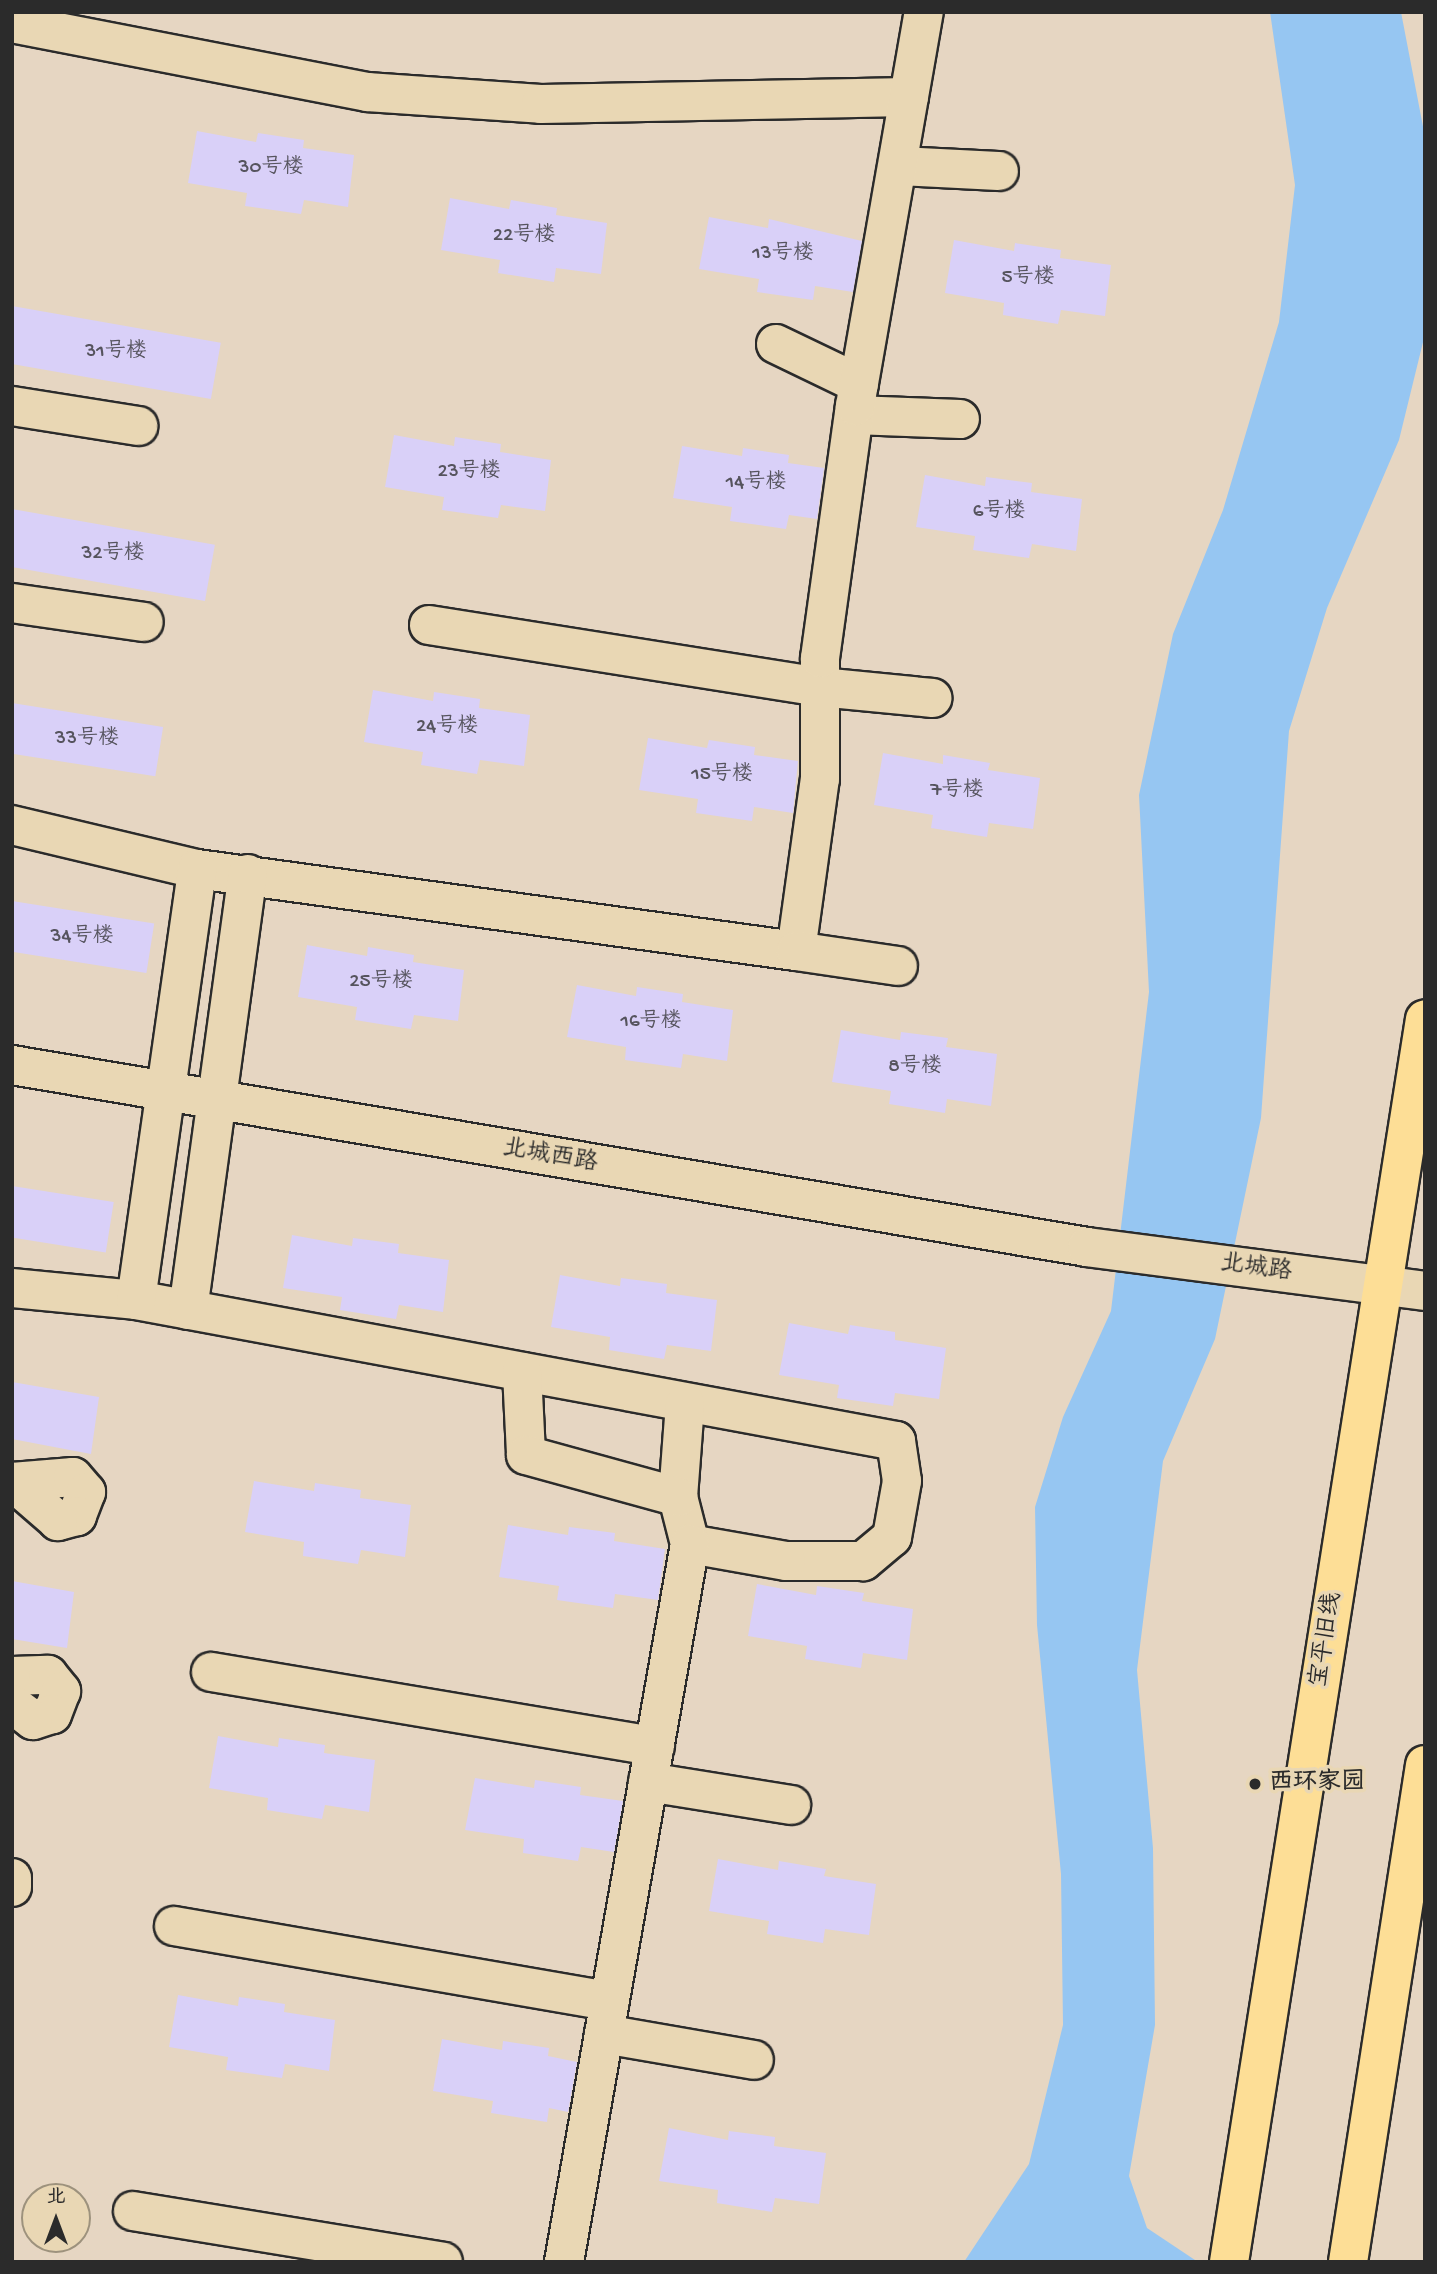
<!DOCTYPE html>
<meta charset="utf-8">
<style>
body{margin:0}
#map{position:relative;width:1437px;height:2274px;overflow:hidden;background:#e6d6c2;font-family:"Gochi Hand","LXGW WenKai TC",sans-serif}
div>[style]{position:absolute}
.water>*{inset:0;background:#96c6f2}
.building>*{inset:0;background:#d9d0f8;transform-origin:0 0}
.roads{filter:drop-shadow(2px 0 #2b2b2b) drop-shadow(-2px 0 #2b2b2b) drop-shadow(0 2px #2b2b2b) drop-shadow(0 -2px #2b2b2b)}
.minor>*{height:38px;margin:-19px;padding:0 19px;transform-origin:19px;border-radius:19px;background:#e9d7b4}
.tertiary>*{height:38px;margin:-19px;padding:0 19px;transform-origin:19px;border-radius:19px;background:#e9d7b4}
.primary>*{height:38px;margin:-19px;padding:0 19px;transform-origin:19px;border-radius:19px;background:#fdde96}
.dots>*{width:19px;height:19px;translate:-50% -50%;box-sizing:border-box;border:4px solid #e9d7b4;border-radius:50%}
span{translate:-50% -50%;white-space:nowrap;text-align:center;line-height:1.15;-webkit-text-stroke:7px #e9d7b4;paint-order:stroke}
.number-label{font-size:21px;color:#56545e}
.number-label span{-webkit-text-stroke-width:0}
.street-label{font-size:24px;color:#2b2b2b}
.poi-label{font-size:24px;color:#2b2b2b;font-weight:700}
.left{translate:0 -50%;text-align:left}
.frame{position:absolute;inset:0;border:14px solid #2b2b2b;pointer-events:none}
.north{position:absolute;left:21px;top:2183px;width:70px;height:70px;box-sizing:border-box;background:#e9d7b4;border:2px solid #9d927d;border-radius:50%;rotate:0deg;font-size:19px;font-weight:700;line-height:28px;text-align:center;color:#2b2b2b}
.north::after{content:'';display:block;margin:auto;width:24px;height:32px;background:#2b2b2b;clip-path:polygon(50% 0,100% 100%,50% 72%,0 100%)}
</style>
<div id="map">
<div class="water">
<div style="clip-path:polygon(1270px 12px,1401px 12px,1425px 137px,1425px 334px,1399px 440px,1327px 608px,1289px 731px,1261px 1118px,1215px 1339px,1163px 1461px,1137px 1670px,1153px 1848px,1155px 2025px,1129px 2176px,1147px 2228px,1198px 2262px,964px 2262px,1029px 2164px,1063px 2025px,1061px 1874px,1037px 1625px,1035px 1507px,1063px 1417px,1111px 1311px,1149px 992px,1139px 795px,1173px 634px,1223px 510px,1279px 322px,1295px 185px)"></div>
</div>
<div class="building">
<div style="clip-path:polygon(197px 131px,256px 142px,258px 133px,304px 140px,303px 148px,354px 155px,348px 207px,304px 200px,301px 214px,245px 206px,247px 193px,188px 183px)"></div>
<div style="clip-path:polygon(450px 198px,509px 209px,511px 200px,557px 208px,556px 215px,607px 223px,601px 274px,556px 268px,554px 282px,498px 273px,500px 260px,441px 250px)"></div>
<div style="clip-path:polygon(709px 217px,768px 228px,769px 219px,862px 241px,853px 292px,815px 286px,813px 300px,757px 292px,759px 279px,699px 269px)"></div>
<div style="clip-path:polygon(954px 240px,1014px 251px,1015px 243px,1061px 250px,1060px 258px,1111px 265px,1105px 316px,1061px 310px,1058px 324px,1003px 315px,1004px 303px,945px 293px)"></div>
<div style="left:12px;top:306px;width:212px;height:57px;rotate:10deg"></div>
<div style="clip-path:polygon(394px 435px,454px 446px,455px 437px,501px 444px,500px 452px,551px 460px,545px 511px,501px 505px,498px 518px,442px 510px,444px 497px,385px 487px)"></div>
<div style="clip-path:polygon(682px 446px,742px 456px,743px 448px,789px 455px,788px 463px,824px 468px,817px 519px,789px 515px,786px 529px,730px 521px,732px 507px,673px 498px)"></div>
<div style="clip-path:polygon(925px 475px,985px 486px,986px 477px,1032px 483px,1031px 492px,1082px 499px,1076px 551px,1032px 544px,1029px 558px,973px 550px,975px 536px,916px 527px)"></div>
<div style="left:12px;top:509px;width:206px;height:57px;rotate:10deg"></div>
<div style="clip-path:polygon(373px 690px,433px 701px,434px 692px,480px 699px,479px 708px,530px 715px,524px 766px,480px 760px,477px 774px,421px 765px,423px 752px,364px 742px)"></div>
<div style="left:12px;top:703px;width:153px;height:50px;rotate:9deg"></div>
<div style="clip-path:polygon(648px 738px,707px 748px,709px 740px,755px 747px,754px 755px,798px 761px,793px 813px,754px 807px,752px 821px,696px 813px,698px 799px,639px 790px)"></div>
<div style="clip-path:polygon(883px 753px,943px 764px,943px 755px,990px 763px,988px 770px,1040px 778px,1033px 829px,989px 823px,987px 837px,931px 828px,933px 815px,874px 805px)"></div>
<div style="left:12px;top:901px;width:144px;height:50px;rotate:9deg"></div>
<div style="clip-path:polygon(307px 945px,367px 956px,368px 947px,414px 955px,413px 962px,464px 970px,458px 1021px,414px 1015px,411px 1029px,355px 1020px,357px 1007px,298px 997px)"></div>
<div style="clip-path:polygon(577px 985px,636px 996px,637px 987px,683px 994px,682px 1002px,733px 1010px,727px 1061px,683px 1054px,681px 1068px,625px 1060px,626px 1047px,567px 1037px)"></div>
<div style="clip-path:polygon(841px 1030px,900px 1040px,901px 1032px,948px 1038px,946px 1047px,997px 1054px,991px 1106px,947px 1099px,945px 1113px,889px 1104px,891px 1091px,832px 1082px)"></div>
<div style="left:12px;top:1186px;width:103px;height:51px;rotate:9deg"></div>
<div style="clip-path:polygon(292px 1235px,352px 1246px,353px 1238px,399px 1244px,398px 1253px,449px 1260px,443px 1312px,399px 1305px,396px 1319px,340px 1310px,342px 1297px,283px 1288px)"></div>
<div style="clip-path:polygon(560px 1275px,620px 1286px,621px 1278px,667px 1284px,666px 1293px,717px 1300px,711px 1351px,667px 1345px,664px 1359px,609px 1350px,610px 1337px,551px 1327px)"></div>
<div style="clip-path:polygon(789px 1323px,848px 1334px,850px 1325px,895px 1332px,895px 1340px,946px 1348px,939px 1399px,895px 1393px,893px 1406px,837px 1398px,839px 1385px,779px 1375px)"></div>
<div style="clip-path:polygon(12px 1382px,99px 1397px,91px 1454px,12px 1439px)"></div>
<div style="clip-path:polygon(254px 1481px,314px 1491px,315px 1483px,361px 1490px,360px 1498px,411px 1505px,405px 1557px,361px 1550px,358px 1564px,303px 1556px,304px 1542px,245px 1532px)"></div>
<div style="clip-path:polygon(508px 1525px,568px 1535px,569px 1527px,615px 1533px,614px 1541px,665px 1549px,658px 1600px,615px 1594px,613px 1608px,557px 1600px,559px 1586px,499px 1577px)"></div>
<div style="clip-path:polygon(12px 1581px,74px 1592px,67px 1648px,12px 1639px)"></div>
<div style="clip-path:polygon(757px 1584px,816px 1595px,817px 1586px,864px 1593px,862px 1601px,913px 1609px,907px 1660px,863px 1653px,861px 1668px,805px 1659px,807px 1646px,748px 1636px)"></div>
<div style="clip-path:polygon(218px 1736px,278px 1747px,279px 1738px,325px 1745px,324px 1753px,375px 1760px,369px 1812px,325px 1805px,322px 1819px,267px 1810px,268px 1798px,209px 1788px)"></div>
<div style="clip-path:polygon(475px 1778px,534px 1788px,535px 1780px,581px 1787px,580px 1795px,623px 1801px,614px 1852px,581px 1847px,578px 1861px,523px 1853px,524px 1839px,465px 1830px)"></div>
<div style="clip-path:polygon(718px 1859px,778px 1870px,779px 1861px,826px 1869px,824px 1876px,876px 1884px,869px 1935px,825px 1929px,823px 1943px,767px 1934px,769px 1921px,709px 1911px)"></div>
<div style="clip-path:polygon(178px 1995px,238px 2006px,239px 1997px,285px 2004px,284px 2012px,335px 2020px,329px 2071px,285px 2064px,282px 2078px,226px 2070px,228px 2057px,169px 2047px)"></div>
<div style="clip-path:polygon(442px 2039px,502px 2050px,503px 2041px,549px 2048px,548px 2056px,577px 2062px,568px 2112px,549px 2108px,547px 2122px,491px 2113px,493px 2101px,433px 2091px)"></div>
<div style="clip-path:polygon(669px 2128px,728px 2140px,729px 2131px,775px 2137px,774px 2146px,826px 2153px,819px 2204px,775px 2198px,772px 2212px,717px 2203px,718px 2190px,659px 2181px)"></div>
</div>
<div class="roads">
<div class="minor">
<div style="left:12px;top:23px;width:362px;rotate:11deg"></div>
<div style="left:367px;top:92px;width:174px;rotate:3.9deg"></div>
<div style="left:541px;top:104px;width:368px;rotate:-1.1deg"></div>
<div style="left:899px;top:166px;width:100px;rotate:2.9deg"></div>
<div style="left:776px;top:344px;width:92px;rotate:25.7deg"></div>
<div style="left:12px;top:406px;width:128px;rotate:9deg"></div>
<div style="left:854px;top:415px;width:106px;rotate:2.2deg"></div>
<div style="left:12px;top:603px;width:133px;rotate:8.2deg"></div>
<div style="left:429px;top:625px;width:396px;rotate:9deg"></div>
<div style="left:820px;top:687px;width:113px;rotate:5.6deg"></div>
<div style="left:12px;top:825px;width:190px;rotate:13.4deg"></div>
<div style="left:197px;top:869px;width:605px;rotate:7.8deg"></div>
<div style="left:796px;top:951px;width:174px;rotate:-82.1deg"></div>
<div style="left:820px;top:779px;width:121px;rotate:-90deg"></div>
<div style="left:820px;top:658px;width:254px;rotate:-82.1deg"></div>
<div style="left:855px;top:406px;width:400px;rotate:-80.1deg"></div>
<div style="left:796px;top:951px;width:103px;rotate:8.4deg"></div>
<div style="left:12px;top:1288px;width:125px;rotate:5.5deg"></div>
<div style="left:136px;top:1300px;width:773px;rotate:10.51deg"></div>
<div style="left:896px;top:1441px;width:40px;rotate:81.5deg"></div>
<div style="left:902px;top:1481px;width:57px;rotate:100.1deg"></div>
<div style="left:892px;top:1537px;width:38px;rotate:140deg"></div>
<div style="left:863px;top:1561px;width:77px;rotate:180deg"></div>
<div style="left:786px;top:1561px;width:97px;rotate:-170deg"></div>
<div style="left:690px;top:1544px;width:49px;rotate:-104.3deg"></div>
<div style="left:678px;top:1497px;width:94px;rotate:-85.7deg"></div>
<div style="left:136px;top:1300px;width:435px;rotate:-81.9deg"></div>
<div style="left:188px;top:1310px;width:440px;rotate:-82.2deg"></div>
<div style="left:522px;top:1372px;width:83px;rotate:87.2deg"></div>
<div style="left:526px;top:1455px;width:158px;rotate:15.4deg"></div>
<div style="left:12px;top:1482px;width:61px;rotate:-4.7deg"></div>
<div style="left:73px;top:1477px;width:20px;rotate:49deg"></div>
<div style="left:86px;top:1492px;width:26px;rotate:111deg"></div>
<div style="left:77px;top:1516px;width:20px;rotate:165deg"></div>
<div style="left:58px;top:1521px;width:60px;rotate:-139.1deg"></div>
<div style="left:211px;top:1672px;width:450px;rotate:9.5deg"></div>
<div style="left:12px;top:1676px;width:36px;rotate:-2deg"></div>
<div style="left:48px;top:1675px;width:21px;rotate:51deg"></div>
<div style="left:61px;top:1691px;width:25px;rotate:111deg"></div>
<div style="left:52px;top:1714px;width:20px;rotate:162deg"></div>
<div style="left:33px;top:1720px;width:26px;rotate:-143deg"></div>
<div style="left:648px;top:1782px;width:145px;rotate:9.1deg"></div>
<div style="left:12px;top:1878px;width:9px;rotate:90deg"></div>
<div style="left:174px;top:1926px;width:442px;rotate:9.8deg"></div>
<div style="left:604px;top:2034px;width:152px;rotate:9.8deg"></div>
<div style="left:133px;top:2211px;width:314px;rotate:9.3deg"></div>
<div style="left:564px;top:2262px;width:729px;rotate:-80.05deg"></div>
</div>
<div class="tertiary">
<div style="left:12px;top:1065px;width:1090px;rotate:9.61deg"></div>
<div style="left:1087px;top:1247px;width:341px;rotate:7.4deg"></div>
</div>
<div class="primary">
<div style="left:1229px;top:2262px;width:1258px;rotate:-81.04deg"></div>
<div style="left:1348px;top:2262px;width:503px;rotate:-81.19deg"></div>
</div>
</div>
<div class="dots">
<div style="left:1255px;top:1784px;background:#2b2b2b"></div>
</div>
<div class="number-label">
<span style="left:271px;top:169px">30号楼</span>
<span style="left:524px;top:237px">22号楼</span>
<span style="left:783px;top:255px">13号楼</span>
<span style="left:1028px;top:279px">5号楼</span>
<span style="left:116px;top:353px">31号楼</span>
<span style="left:469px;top:473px">23号楼</span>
<span style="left:756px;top:484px">14号楼</span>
<span style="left:999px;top:513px">6号楼</span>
<span style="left:113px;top:555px">32号楼</span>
<span style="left:447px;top:728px">24号楼</span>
<span style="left:87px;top:740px">33号楼</span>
<span style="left:722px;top:776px">15号楼</span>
<span style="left:957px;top:792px">7号楼</span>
<span style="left:82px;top:938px">34号楼</span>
<span style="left:381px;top:983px">25号楼</span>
<span style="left:651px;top:1023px">16号楼</span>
<span style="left:915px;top:1068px">8号楼</span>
</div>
<div class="street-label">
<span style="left:550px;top:1157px;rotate:10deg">北城西路</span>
<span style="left:1256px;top:1269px;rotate:8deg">北城路</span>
<span style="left:1327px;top:1640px;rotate:-81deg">宝平旧线</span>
</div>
<div class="poi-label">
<span class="left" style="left:1269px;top:1784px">西环家园</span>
</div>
<div class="frame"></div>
<div class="north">北</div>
</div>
